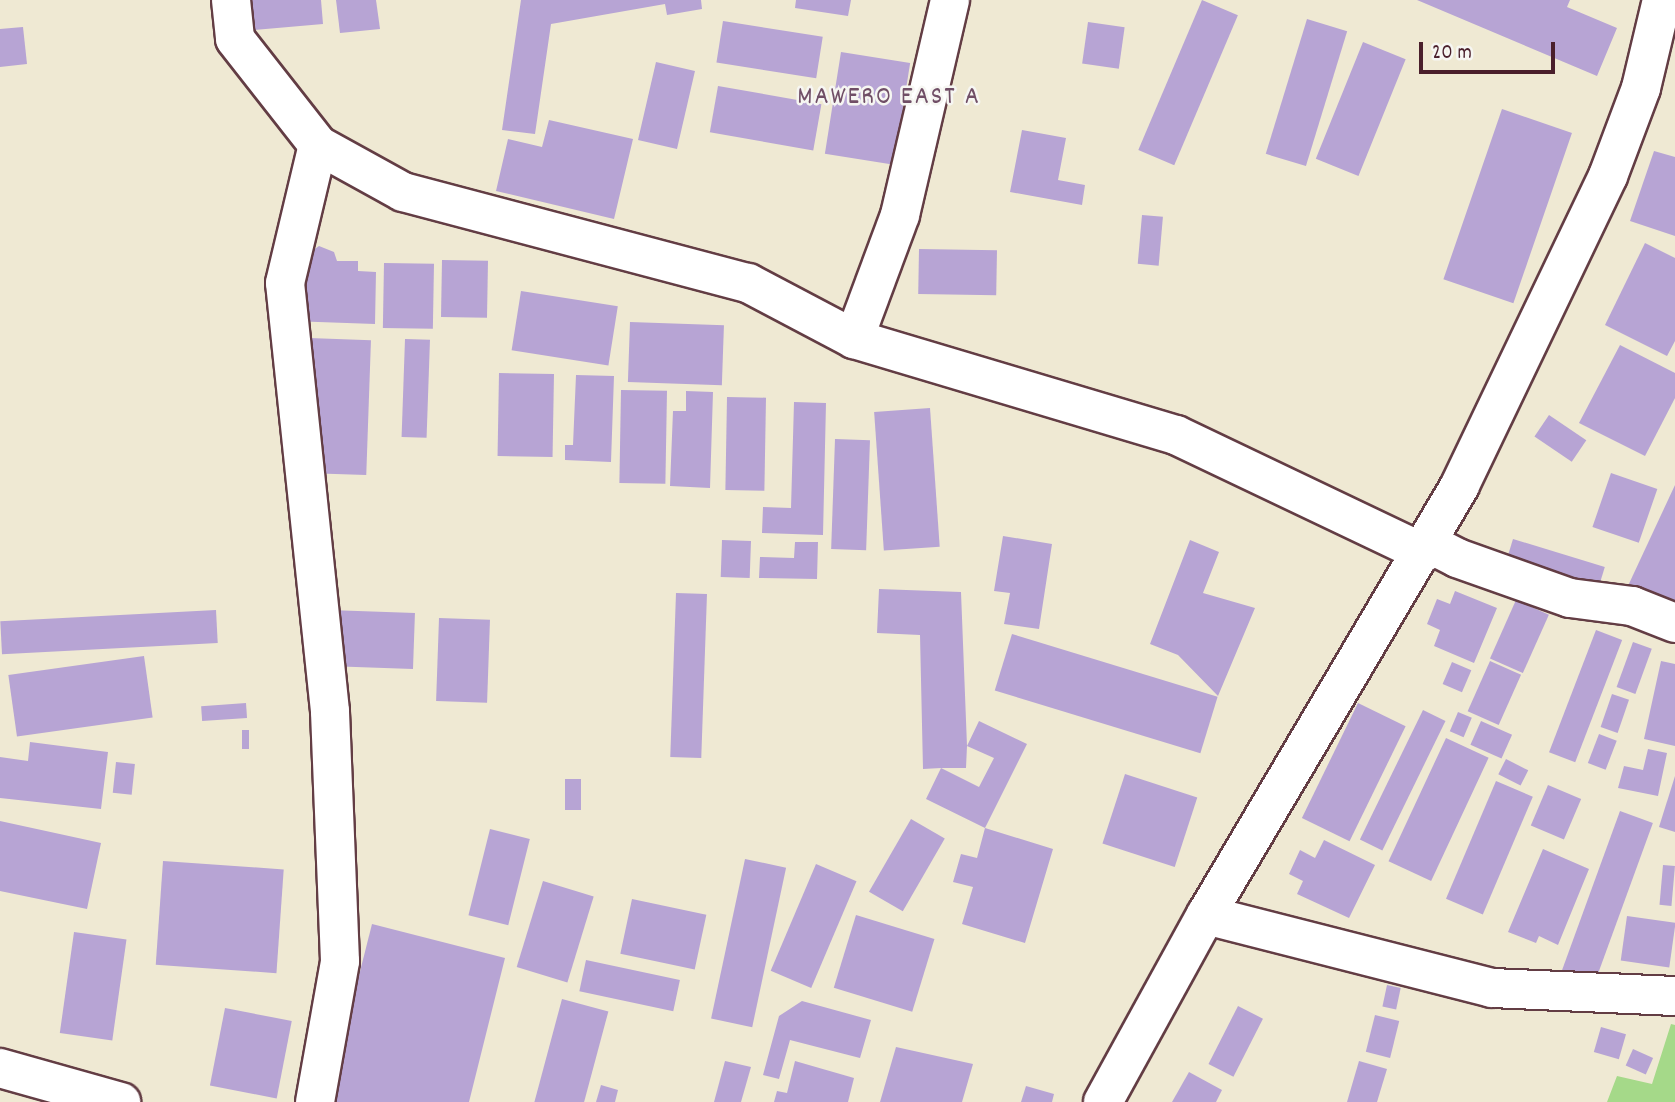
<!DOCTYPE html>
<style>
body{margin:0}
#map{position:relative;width:1675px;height:1102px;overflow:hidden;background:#efe9d3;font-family:Dekko,sans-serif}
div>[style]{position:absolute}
.green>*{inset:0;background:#a5d989}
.building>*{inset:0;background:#b7a4d4;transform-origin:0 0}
.roads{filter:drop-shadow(2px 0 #633d44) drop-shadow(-2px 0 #633d44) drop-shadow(0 2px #633d44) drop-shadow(0 -2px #633d44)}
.minor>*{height:38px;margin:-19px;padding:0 19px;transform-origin:19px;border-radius:19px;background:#fff}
span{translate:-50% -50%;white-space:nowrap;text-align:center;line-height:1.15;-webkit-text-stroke:5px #f6f6f2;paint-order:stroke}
.quarter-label{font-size:26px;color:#704e66;letter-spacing:2px}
.scale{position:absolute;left:1419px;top:42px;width:136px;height:32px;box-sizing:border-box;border:4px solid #4a1f2b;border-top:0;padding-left:9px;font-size:21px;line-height:24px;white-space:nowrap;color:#4a1f2b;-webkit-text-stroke:5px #f6f6f2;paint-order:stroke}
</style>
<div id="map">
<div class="green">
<div style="clip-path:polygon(1671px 1024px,1675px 1025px,1675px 1102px,1607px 1102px,1617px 1076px,1652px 1084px)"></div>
</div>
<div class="building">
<div style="clip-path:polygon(251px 0,321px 0,323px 24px,254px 30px)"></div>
<div style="clip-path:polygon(336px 0,376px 0,380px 29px,340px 33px)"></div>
<div style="clip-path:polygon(521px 0,701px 0,702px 9px,667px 15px,665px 4px,551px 24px,535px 134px,502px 130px)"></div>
<div style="clip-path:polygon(796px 0,851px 0,848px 16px,795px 8px)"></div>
<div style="left:1202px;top:0;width:39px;height:163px;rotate:23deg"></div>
<div style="clip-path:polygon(1417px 0,1570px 0,1567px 7px,1617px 28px,1597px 76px)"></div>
<div style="left:1307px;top:19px;width:42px;height:141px;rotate:17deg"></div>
<div style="left:723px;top:21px;width:101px;height:42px;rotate:9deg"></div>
<div style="left:1088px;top:22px;width:37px;height:42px;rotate:8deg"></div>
<div style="clip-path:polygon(23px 27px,27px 64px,0 67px,0 29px)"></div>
<div style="left:1363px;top:42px;width:46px;height:126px;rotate:22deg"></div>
<div style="left:841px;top:52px;width:70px;height:103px;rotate:9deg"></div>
<div style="left:656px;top:62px;width:40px;height:80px;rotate:13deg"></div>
<div style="left:718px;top:86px;width:105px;height:47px;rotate:10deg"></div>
<div style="left:1502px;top:109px;width:74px;height:180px;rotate:19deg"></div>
<div style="clip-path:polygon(549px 120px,633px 139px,614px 219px,496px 191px,508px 139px,542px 147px)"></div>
<div style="clip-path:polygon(1022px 130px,1066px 138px,1058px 180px,1085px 185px,1082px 205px,1010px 192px)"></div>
<div style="clip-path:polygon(1654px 151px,1675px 157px,1675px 236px,1630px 221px)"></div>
<div style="left:1142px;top:215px;width:21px;height:49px;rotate:5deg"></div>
<div style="clip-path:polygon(1645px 243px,1675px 258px,1675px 341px,1667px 356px,1605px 325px)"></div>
<div style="clip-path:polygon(319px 246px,334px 252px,337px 261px,358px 261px,358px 271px,376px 272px,375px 324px,290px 321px,292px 269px,309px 270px,312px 251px)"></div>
<div style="left:919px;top:249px;width:78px;height:45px;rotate:1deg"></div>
<div style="left:442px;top:260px;width:46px;height:57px;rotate:1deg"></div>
<div style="left:384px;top:263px;width:50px;height:65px;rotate:1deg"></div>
<div style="left:521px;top:291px;width:98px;height:60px;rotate:9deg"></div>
<div style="left:630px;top:322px;width:94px;height:60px;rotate:2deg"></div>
<div style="left:309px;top:338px;width:62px;height:135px;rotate:2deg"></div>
<div style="left:405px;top:339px;width:25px;height:98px;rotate:2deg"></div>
<div style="clip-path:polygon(1620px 345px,1675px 373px,1675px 398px,1645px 456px,1579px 423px)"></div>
<div style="left:499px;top:373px;width:55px;height:83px;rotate:1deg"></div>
<div style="clip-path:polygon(576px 375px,614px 376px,611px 462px,565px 460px,565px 445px,573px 445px)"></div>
<div style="left:621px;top:390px;width:46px;height:93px;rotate:1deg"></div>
<div style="clip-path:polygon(686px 391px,713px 392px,710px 488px,670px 486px,673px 411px,686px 411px)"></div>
<div style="left:727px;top:397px;width:39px;height:93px;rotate:1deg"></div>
<div style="clip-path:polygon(794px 402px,826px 403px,823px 535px,762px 533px,763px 507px,791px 508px)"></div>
<div style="left:930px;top:408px;width:139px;height:56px;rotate:86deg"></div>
<div style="left:1549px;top:415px;width:45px;height:26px;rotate:34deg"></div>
<div style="left:835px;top:439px;width:35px;height:110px;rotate:2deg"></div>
<div style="left:1611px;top:473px;width:49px;height:57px;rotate:19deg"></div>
<div style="clip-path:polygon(1675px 485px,1675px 610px,1627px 588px)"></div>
<div style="clip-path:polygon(1003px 536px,1052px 544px,1039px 629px,1004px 624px,1010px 593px,994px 591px)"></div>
<div style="left:1513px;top:539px;width:96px;height:27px;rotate:17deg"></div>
<div style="left:722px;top:540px;width:29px;height:37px;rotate:2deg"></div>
<div style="clip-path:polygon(1190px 540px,1219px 552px,1203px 593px,1255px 608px,1218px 696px,1178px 655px,1150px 644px)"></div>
<div style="clip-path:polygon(795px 542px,818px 542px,817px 579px,759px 578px,760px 557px,794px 558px)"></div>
<div style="clip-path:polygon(879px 589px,961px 592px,967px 746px,979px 721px,1027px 744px,985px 828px,926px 799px,941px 768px,979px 787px,994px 758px,967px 746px,966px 768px,941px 768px,923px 769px,920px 635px,877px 633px)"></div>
<div style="clip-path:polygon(1455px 591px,1497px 608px,1474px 663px,1434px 646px,1440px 630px,1427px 624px,1437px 599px,1450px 604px)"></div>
<div style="left:676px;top:593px;width:31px;height:164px;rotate:2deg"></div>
<div style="left:1516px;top:600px;width:36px;height:64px;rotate:24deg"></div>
<div style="left:216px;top:610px;width:33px;height:216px;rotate:87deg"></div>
<div style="left:329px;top:610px;width:86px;height:56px;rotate:2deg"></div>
<div style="left:439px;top:618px;width:51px;height:83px;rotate:2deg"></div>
<div style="left:1596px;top:630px;width:28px;height:131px;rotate:21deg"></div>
<div style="left:1012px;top:634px;width:215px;height:59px;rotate:17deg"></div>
<div style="left:1633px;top:642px;width:20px;height:48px;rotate:20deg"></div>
<div style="left:144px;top:656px;width:62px;height:137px;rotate:82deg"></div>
<div style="left:1490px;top:661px;width:34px;height:55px;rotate:24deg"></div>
<div style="clip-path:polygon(1661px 661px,1675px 664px,1675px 746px,1644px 739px)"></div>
<div style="left:1452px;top:662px;width:21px;height:24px;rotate:23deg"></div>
<div style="left:1612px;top:694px;width:18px;height:35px;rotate:19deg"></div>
<div style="left:246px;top:703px;width:15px;height:45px;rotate:86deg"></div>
<div style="left:1358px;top:703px;width:53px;height:128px;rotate:26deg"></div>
<div style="left:1423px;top:710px;width:25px;height:144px;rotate:26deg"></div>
<div style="left:1458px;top:712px;width:15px;height:21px;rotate:23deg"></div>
<div style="left:1481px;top:721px;width:34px;height:26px;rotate:24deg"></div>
<div style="left:242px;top:730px;width:7px;height:19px"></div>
<div style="left:1599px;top:734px;width:19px;height:31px;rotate:21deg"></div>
<div style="left:1446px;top:738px;width:47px;height:136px;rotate:25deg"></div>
<div style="clip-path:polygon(30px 742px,108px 752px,101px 809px,0 798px,0 757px,28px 761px)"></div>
<div style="clip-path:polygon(1648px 749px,1667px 753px,1658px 796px,1618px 788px,1624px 766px,1643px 770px)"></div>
<div style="left:1506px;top:759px;width:25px;height:17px;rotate:27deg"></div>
<div style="left:116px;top:762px;width:19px;height:31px;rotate:6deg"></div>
<div style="left:1125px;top:774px;width:76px;height:73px;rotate:18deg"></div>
<div style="clip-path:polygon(1675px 776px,1675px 832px,1659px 827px)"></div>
<div style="left:565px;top:779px;width:16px;height:31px"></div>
<div style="left:1496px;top:781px;width:40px;height:128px;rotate:23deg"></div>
<div style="left:1548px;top:785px;width:36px;height:44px;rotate:23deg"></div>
<div style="left:1620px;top:811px;width:35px;height:177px;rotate:20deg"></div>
<div style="left:911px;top:819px;width:39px;height:84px;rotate:30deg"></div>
<div style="clip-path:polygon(0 821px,101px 843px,87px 909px,0 891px)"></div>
<div style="clip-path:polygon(985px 828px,1053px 849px,1025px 943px,962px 924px,973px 887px,953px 882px,961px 854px,977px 858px)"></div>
<div style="left:490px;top:829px;width:41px;height:89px;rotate:14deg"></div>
<div style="clip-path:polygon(1324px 840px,1375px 865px,1349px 918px,1297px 894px,1303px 881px,1289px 874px,1300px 850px,1315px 858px)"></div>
<div style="clip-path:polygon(1543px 849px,1589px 869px,1558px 945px,1539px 936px,1536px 943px,1508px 932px)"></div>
<div style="left:745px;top:859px;width:42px;height:163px;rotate:12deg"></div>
<div style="left:163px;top:861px;width:121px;height:104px;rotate:4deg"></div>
<div style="left:816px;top:864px;width:44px;height:116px;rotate:23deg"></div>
<div style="left:1663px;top:865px;width:12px;height:40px;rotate:5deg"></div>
<div style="left:543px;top:881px;width:53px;height:90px;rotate:17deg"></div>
<div style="left:632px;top:899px;width:76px;height:56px;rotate:12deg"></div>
<div style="left:856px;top:915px;width:82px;height:76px;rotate:17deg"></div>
<div style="left:1627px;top:916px;width:49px;height:45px;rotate:8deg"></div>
<div style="clip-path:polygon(372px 924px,505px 958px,469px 1102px,327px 1102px)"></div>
<div style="left:74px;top:932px;width:53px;height:102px;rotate:8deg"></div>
<div style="left:586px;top:960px;width:96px;height:32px;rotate:12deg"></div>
<div style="left:1387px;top:985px;width:14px;height:22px;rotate:12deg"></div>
<div style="left:562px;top:999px;width:48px;height:107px;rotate:15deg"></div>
<div style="clip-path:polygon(802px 1001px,871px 1020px,860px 1058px,790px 1040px,779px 1079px,763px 1075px,779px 1016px)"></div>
<div style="left:1238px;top:1006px;width:28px;height:65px;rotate:27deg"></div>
<div style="left:225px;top:1008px;width:68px;height:79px;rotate:11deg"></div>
<div style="left:1375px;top:1015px;width:25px;height:38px;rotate:14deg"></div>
<div style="left:1601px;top:1027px;width:26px;height:26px;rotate:16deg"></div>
<div style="clip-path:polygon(896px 1047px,973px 1064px,962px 1102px,880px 1102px)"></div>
<div style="left:1633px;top:1049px;width:22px;height:18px;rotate:24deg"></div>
<div style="clip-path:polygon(725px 1061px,751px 1067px,741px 1102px,714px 1102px)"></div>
<div style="clip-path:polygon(795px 1061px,854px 1078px,848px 1102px,774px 1102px,777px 1091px,787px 1093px)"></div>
<div style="clip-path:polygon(1359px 1061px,1387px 1069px,1377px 1102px,1347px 1102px)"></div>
<div style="clip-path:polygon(1189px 1072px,1222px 1090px,1216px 1102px,1172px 1102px)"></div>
<div style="clip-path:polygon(601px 1085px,618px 1090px,615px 1102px,596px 1102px)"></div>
<div style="clip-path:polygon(1026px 1086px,1054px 1094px,1052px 1102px,1021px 1102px)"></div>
</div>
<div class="roads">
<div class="minor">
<div style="left:231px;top:0;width:39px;rotate:84deg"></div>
<div style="left:235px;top:39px;width:135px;rotate:51.9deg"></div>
<div style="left:318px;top:145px;width:97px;rotate:28.9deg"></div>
<div style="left:403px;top:192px;width:357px;rotate:14.8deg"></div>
<div style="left:748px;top:283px;width:120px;rotate:27.8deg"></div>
<div style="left:854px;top:339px;width:336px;rotate:16.6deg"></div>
<div style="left:1176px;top:435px;width:274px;rotate:25.5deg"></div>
<div style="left:854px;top:339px;width:132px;rotate:-69.6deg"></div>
<div style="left:900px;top:215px;width:221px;rotate:-76.9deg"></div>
<div style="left:1428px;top:543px;width:33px;rotate:27deg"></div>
<div style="left:1457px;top:558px;width:120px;rotate:19.5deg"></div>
<div style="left:1570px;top:598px;width:63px;rotate:7.4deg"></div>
<div style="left:1632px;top:606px;width:46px;rotate:21.6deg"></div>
<div style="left:1206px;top:915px;width:295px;rotate:14.3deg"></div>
<div style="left:1492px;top:988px;width:183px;rotate:2.5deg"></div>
<div style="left:0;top:1068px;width:126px;rotate:15.7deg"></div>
<div style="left:315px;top:1102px;width:143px;rotate:-79.9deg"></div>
<div style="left:340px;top:961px;width:250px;rotate:-92.3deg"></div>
<div style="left:330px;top:711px;width:430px;rotate:-96deg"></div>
<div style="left:285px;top:283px;width:142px;rotate:-76.6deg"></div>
<div style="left:1103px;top:1102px;width:213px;rotate:-61.2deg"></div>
<div style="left:1206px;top:915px;width:499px;rotate:-59.4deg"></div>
<div style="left:1460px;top:485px;width:343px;rotate:-64.4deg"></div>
<div style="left:1608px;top:176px;width:94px;rotate:-69.4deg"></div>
<div style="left:1641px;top:88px;width:90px;rotate:-76.6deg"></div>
</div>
</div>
<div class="quarter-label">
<span style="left:889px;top:98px">MAWERO EAST A</span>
</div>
<div class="scale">20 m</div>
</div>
